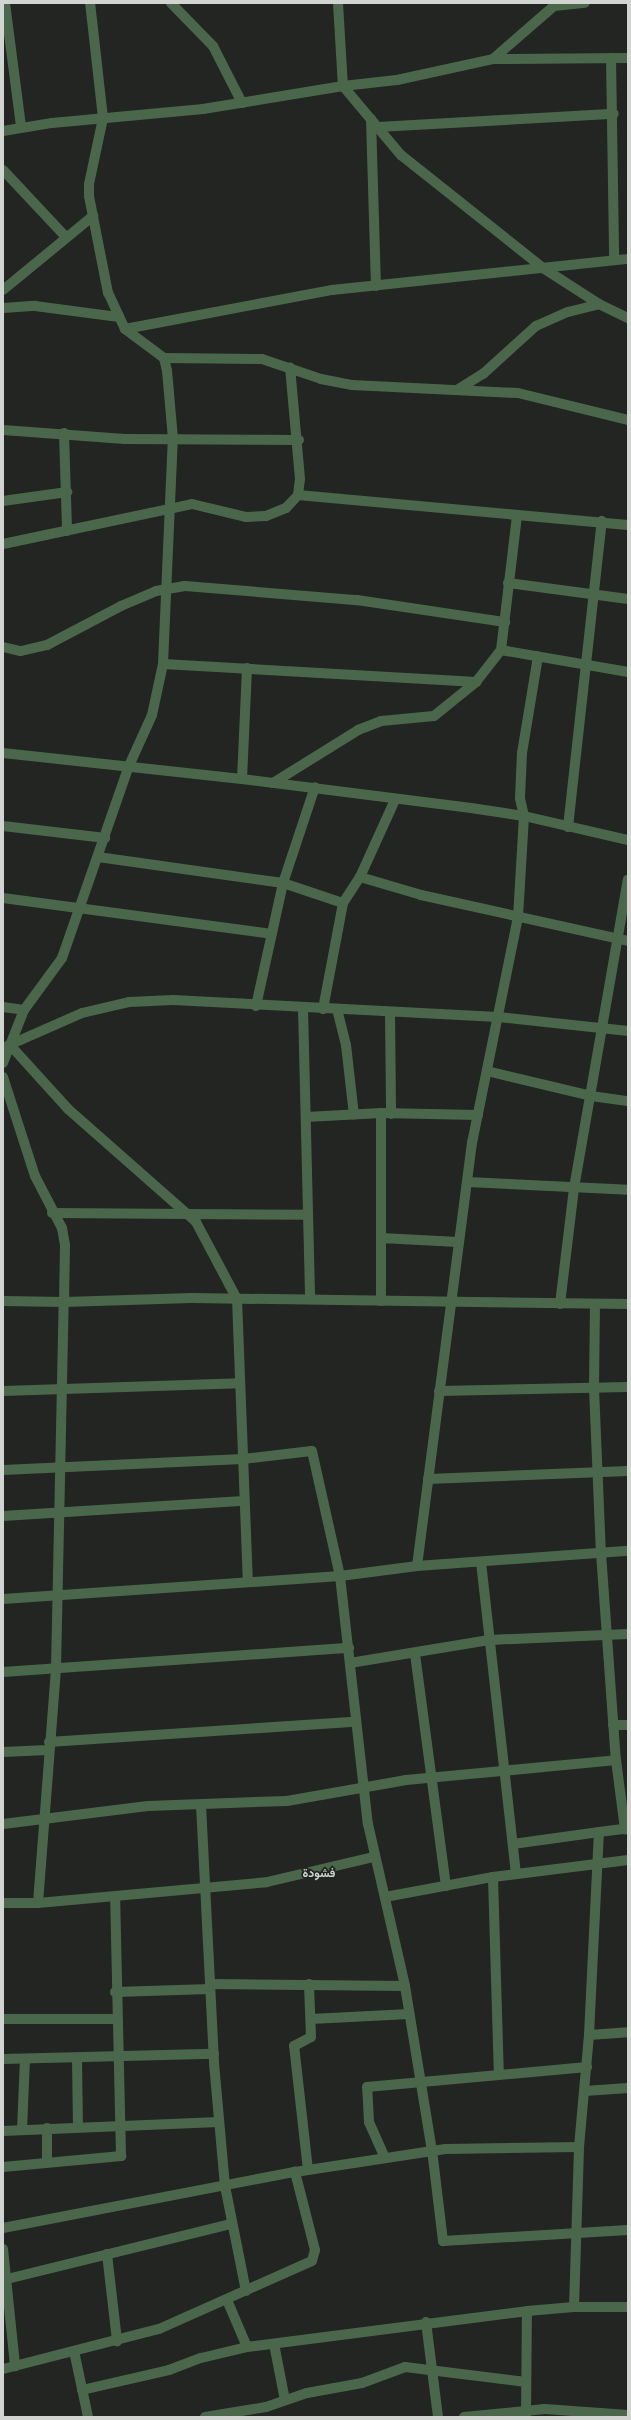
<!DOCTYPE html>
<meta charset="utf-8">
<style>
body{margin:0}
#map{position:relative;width:631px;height:2420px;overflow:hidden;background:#222522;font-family:"Nunito Sans",Vazirmatn,sans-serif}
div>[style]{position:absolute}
.minor>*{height:10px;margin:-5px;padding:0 5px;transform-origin:5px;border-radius:5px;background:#4b674b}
span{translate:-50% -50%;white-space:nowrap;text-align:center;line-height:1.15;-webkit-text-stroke:3.5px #222522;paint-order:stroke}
.neighbourhood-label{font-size:12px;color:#cfd3cf;font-weight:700}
.frame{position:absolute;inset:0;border:4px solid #d2d4d2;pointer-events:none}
</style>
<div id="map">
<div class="minor">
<div style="left:5px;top:3px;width:125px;rotate:82.6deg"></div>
<div style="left:171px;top:3px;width:60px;rotate:45.7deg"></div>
<div style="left:213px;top:46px;width:64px;rotate:63deg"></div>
<div style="left:338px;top:3px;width:83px;rotate:86.6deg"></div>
<div style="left:343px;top:86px;width:90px;rotate:50deg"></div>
<div style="left:401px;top:155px;width:181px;rotate:38.5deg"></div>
<div style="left:543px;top:268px;width:67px;rotate:32.7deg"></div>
<div style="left:599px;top:304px;width:32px;rotate:26deg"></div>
<div style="left:611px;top:58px;width:201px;rotate:89.1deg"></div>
<div style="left:493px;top:59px;width:81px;rotate:-41deg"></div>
<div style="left:554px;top:6px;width:31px;rotate:-6deg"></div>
<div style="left:371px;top:119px;width:167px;rotate:88.3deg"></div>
<div style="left:378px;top:127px;width:236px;rotate:-3.2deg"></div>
<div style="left:3px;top:131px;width:50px;rotate:-9.3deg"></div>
<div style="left:52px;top:123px;width:152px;rotate:-5.3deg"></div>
<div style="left:203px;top:109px;width:142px;rotate:-9.3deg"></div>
<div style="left:343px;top:86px;width:54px;rotate:-6.3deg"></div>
<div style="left:397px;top:80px;width:98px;rotate:-12.3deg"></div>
<div style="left:493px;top:59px;width:135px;rotate:-0.4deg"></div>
<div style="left:3px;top:170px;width:92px;rotate:46.8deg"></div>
<div style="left:3px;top:290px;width:117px;rotate:-39.4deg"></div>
<div style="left:3px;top:308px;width:32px;rotate:-4deg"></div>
<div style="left:35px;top:306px;width:85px;rotate:7.5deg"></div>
<div style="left:125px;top:329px;width:211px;rotate:-10.7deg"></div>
<div style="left:332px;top:290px;width:298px;rotate:-6deg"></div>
<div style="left:164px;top:358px;width:98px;rotate:0.6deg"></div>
<div style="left:262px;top:359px;width:62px;rotate:18.7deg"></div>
<div style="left:321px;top:379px;width:32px;rotate:11deg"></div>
<div style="left:352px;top:385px;width:166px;rotate:2.8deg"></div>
<div style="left:518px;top:393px;width:113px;rotate:13.8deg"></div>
<div style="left:457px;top:390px;width:31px;rotate:-32deg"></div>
<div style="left:483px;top:374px;width:72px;rotate:-42.2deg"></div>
<div style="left:536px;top:326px;width:35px;rotate:-24deg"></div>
<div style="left:568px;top:312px;width:32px;rotate:-14deg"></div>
<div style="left:3px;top:430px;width:122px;rotate:4.2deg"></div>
<div style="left:125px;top:439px;width:174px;rotate:0.3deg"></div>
<div style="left:64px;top:433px;width:98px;rotate:88.2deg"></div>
<div style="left:298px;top:495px;width:331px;rotate:5.2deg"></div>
<div style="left:3px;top:501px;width:65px;rotate:-8deg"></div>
<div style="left:3px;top:544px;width:193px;rotate:-11.9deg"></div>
<div style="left:192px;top:504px;width:56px;rotate:13.5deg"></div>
<div style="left:246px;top:517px;width:20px;rotate:-3deg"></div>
<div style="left:266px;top:516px;width:22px;rotate:-22deg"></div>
<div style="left:286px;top:508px;width:18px;rotate:-47deg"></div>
<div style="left:298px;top:495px;width:16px;rotate:-83deg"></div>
<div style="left:300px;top:479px;width:112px;rotate:-95.1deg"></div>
<div style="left:508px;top:583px;width:121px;rotate:7.6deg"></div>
<div style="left:3px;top:647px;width:18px;rotate:13deg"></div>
<div style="left:21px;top:651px;width:27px;rotate:-13deg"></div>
<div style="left:47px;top:645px;width:84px;rotate:-27.8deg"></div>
<div style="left:121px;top:606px;width:38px;rotate:-23deg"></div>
<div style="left:156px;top:591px;width:29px;rotate:-10deg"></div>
<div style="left:185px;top:586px;width:173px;rotate:4.7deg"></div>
<div style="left:357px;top:600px;width:150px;rotate:8.5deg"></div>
<div style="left:501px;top:650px;width:129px;rotate:9.8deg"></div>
<div style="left:163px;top:664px;width:314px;rotate:3.3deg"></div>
<div style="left:3px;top:753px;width:240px;rotate:6.2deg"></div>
<div style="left:242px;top:779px;width:231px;rotate:7.2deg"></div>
<div style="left:471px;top:808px;width:54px;rotate:8.6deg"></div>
<div style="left:524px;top:816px;width:107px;rotate:13deg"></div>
<div style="left:242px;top:779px;width:111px;rotate:-87.4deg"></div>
<div style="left:273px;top:783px;width:100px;rotate:-31.9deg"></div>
<div style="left:358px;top:730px;width:25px;rotate:-21deg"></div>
<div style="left:381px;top:721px;width:53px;rotate:-5.4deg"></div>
<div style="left:434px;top:716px;width:54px;rotate:-39deg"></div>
<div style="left:476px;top:682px;width:41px;rotate:-52deg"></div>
<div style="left:501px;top:650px;width:136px;rotate:-83.2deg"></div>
<div style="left:3px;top:826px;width:103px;rotate:6.7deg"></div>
<div style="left:568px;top:827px;width:308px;rotate:-83.7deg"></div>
<div style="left:98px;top:857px;width:187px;rotate:8deg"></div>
<div style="left:283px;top:883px;width:63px;rotate:18.4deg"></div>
<div style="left:360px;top:877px;width:64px;rotate:16.4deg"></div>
<div style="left:421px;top:895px;width:212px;rotate:12.5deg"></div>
<div style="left:3px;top:898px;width:271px;rotate:7.6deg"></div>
<div style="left:256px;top:1006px;width:126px;rotate:-77.6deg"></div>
<div style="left:283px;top:883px;width:101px;rotate:-71.6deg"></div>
<div style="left:3px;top:1007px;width:21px;rotate:8deg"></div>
<div style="left:303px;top:1008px;width:291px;rotate:88.6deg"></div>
<div style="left:323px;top:1009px;width:108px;rotate:-79.3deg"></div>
<div style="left:343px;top:903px;width:31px;rotate:-57deg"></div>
<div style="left:360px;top:877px;width:85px;rotate:-65.6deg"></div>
<div style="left:337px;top:1009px;width:37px;rotate:76deg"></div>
<div style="left:346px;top:1045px;width:70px;rotate:83.5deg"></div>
<div style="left:390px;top:1012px;width:102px;rotate:89.4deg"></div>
<div style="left:10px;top:1045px;width:86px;rotate:47.8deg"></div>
<div style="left:68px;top:1109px;width:171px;rotate:41.4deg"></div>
<div style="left:196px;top:1222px;width:87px;rotate:62deg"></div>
<div style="left:237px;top:1299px;width:283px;rotate:87.8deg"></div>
<div style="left:7px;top:1046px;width:82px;rotate:-23.7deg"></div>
<div style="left:82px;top:1013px;width:48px;rotate:-13.2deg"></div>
<div style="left:129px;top:1002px;width:44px;rotate:-2.6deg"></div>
<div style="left:173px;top:1000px;width:325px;rotate:3deg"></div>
<div style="left:498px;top:1017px;width:131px;rotate:6.1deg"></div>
<div style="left:3px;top:1063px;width:57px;rotate:-68.4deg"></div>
<div style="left:24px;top:1010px;width:64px;rotate:-53.8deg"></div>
<div style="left:62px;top:958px;width:201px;rotate:-70.8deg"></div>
<div style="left:128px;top:768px;width:58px;rotate:-65.6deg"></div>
<div style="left:152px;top:715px;width:52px;rotate:-77.8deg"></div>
<div style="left:163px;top:664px;width:225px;rotate:-87.5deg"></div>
<div style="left:173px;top:439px;width:68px;rotate:-95deg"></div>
<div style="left:167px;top:371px;width:13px;rotate:-103deg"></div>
<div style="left:164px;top:358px;width:49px;rotate:-143.4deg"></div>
<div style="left:125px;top:329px;width:40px;rotate:-115deg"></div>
<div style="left:108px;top:293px;width:99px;rotate:-101.1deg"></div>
<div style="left:89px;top:196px;width:12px;rotate:-90deg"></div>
<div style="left:89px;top:184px;width:67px;rotate:-78deg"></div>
<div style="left:103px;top:118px;width:116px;rotate:-96.4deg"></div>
<div style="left:487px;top:1071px;width:107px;rotate:13.5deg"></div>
<div style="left:591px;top:1096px;width:37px;rotate:8deg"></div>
<div style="left:3px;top:1077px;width:104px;rotate:72.1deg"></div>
<div style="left:35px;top:1176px;width:59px;rotate:62.6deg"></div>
<div style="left:62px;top:1228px;width:17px;rotate:80deg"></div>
<div style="left:65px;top:1245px;width:57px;rotate:91deg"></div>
<div style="left:64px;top:1302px;width:61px;rotate:-179.1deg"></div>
<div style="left:306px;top:1117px;width:75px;rotate:-3.1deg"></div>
<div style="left:381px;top:1113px;width:97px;rotate:1.2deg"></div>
<div style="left:467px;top:1182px;width:161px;rotate:2.8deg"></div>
<div style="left:52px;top:1213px;width:256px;rotate:0.4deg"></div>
<div style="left:381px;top:1238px;width:77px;rotate:3deg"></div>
<div style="left:381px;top:1301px;width:188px;rotate:-90deg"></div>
<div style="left:560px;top:1304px;width:117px;rotate:-83.1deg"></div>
<div style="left:574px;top:1188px;width:313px;rotate:-80.1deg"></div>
<div style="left:595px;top:1304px;width:84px;rotate:90.7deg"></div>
<div style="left:594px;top:1388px;width:165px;rotate:87.6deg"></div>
<div style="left:601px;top:1553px;width:208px;rotate:85.9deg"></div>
<div style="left:616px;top:1760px;width:70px;rotate:82.6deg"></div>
<div style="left:625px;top:1829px;width:3px;rotate:-18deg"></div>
<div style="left:3px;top:1391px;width:237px;rotate:-1.9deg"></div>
<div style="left:439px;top:1391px;width:189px;rotate:-1.2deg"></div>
<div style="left:3px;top:1470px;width:240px;rotate:-2.6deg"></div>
<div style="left:243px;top:1459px;width:69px;rotate:-6.6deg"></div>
<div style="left:312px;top:1451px;width:128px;rotate:77.4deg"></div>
<div style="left:340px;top:1576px;width:250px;rotate:83.6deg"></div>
<div style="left:368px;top:1824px;width:166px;rotate:77.1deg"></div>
<div style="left:405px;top:1986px;width:166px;rotate:80.7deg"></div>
<div style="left:432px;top:2150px;width:92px;rotate:83.1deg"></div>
<div style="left:443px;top:2241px;width:185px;rotate:-3.4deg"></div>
<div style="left:428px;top:1479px;width:200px;rotate:-2.3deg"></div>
<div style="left:3px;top:1516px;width:241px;rotate:-3.6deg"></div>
<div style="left:481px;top:1562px;width:314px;rotate:83.6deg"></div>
<div style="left:417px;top:1566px;width:427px;rotate:-82.6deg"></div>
<div style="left:472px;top:1143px;width:231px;rotate:-78.5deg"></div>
<div style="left:518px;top:917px;width:101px;rotate:-86.6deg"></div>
<div style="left:524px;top:816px;width:18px;rotate:-103deg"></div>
<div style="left:520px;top:798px;width:45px;rotate:-87.5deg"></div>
<div style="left:522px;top:753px;width:98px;rotate:-80.6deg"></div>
<div style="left:3px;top:1599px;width:338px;rotate:-3.9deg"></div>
<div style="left:340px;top:1576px;width:78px;rotate:-7.4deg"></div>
<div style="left:417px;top:1566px;width:212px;rotate:-4.1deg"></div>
<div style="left:415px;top:1654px;width:234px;rotate:82.4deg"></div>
<div style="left:350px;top:1663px;width:141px;rotate:-9.4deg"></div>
<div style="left:489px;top:1640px;width:139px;rotate:-2.5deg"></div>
<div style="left:3px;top:1672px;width:347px;rotate:-4deg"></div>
<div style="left:613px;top:1725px;width:15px"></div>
<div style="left:49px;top:1742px;width:306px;rotate:-3.8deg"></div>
<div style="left:3px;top:1752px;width:45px;rotate:-2.5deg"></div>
<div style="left:201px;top:1805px;width:258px;rotate:87.1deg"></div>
<div style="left:214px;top:2063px;width:123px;rotate:84.9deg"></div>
<div style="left:225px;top:2186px;width:107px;rotate:78.7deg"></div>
<div style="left:3px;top:1824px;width:146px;rotate:-7.1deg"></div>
<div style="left:148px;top:1806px;width:139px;rotate:-2.1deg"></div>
<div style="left:287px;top:1801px;width:121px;rotate:-10deg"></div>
<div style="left:406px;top:1780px;width:211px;rotate:-5.4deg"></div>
<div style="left:513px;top:1844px;width:87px;rotate:-7.9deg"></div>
<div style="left:493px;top:1877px;width:197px;rotate:88.3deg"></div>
<div style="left:385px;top:1897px;width:110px;rotate:-10.5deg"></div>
<div style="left:493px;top:1877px;width:136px;rotate:-7.2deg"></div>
<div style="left:3px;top:1903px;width:35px"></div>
<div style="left:38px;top:1903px;width:230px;rotate:-5.2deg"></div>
<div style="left:267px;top:1882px;width:110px;rotate:-13.2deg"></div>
<div style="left:38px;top:1903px;width:235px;rotate:-85.6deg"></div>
<div style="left:56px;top:1669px;width:367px;rotate:-88.8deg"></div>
<div style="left:64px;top:1302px;width:128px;rotate:-1.8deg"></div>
<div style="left:192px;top:1298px;width:436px;rotate:0.8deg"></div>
<div style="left:210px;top:1984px;width:195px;rotate:0.6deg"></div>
<div style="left:115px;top:1992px;width:95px;rotate:-1.8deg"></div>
<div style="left:3px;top:2019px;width:113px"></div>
<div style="left:311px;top:2019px;width:98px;rotate:-2.9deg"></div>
<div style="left:589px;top:2035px;width:39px;rotate:-4deg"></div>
<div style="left:77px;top:2058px;width:69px;rotate:89.2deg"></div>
<div style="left:3px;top:2059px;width:211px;rotate:-1.4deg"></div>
<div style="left:585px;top:2091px;width:43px;rotate:-4deg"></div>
<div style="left:47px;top:2128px;width:34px;rotate:90deg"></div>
<div style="left:22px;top:2130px;width:71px;rotate:-87.6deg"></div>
<div style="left:3px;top:2131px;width:216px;rotate:-2.4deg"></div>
<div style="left:385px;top:2158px;width:39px;rotate:-114deg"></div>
<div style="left:369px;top:2122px;width:35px;rotate:-93deg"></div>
<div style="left:367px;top:2087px;width:221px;rotate:-5.2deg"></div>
<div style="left:3px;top:2167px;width:119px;rotate:-5.3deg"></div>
<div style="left:121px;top:2156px;width:259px;rotate:-91.3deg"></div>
<div style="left:308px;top:2170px;width:125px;rotate:-96.4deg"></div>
<div style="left:294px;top:2046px;width:19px;rotate:-28deg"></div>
<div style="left:311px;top:2037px;width:53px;rotate:-92.2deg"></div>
<div style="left:3px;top:2228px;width:297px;rotate:-10.9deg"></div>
<div style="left:295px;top:2172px;width:152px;rotate:-8.7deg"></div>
<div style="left:445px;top:2149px;width:134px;rotate:-0.9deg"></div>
<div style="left:3px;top:2249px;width:118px;rotate:84.1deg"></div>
<div style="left:107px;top:2254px;width:88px;rotate:83.4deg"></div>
<div style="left:3px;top:2280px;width:235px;rotate:-13.8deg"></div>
<div style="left:227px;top:2300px;width:51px;rotate:66.9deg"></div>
<div style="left:574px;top:2307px;width:160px;rotate:-88.2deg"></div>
<div style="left:579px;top:2147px;width:112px;rotate:-84.9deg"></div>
<div style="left:589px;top:2035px;width:203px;rotate:-87.2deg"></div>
<div style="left:599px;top:1832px;width:26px;rotate:-7deg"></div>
<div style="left:426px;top:2322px;width:96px;rotate:82.8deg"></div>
<div style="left:274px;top:2344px;width:57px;rotate:78.9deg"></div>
<div style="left:74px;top:2351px;width:67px;rotate:78deg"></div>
<div style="left:3px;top:2369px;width:161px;rotate:-14.4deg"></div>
<div style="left:159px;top:2329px;width:167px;rotate:-24deg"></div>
<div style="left:312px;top:2261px;width:11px;rotate:-75deg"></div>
<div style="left:315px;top:2250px;width:81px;rotate:-104.4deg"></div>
<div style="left:82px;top:2390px;width:89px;rotate:-12.9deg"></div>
<div style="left:169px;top:2370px;width:34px;rotate:-21deg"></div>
<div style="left:201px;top:2358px;width:47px;rotate:-13.4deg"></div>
<div style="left:247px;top:2347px;width:282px;rotate:-7.3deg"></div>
<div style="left:527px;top:2311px;width:47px;rotate:-4.9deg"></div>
<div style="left:574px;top:2307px;width:54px"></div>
<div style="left:205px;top:2417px;width:62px;rotate:-9.3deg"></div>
<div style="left:266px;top:2407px;width:43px;rotate:-18.9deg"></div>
<div style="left:307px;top:2393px;width:56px;rotate:-10.3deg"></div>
<div style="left:362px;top:2383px;width:46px;rotate:-20.4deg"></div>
<div style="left:405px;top:2367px;width:122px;rotate:7.1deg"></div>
<div style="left:464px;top:2417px;width:81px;rotate:-5.6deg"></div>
<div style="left:545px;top:2409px;width:83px;rotate:4.1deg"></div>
<div style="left:526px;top:2417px;width:106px;rotate:-89.5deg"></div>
</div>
<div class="neighbourhood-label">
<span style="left:319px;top:1874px">فشودة</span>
</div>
<div class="frame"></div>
</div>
